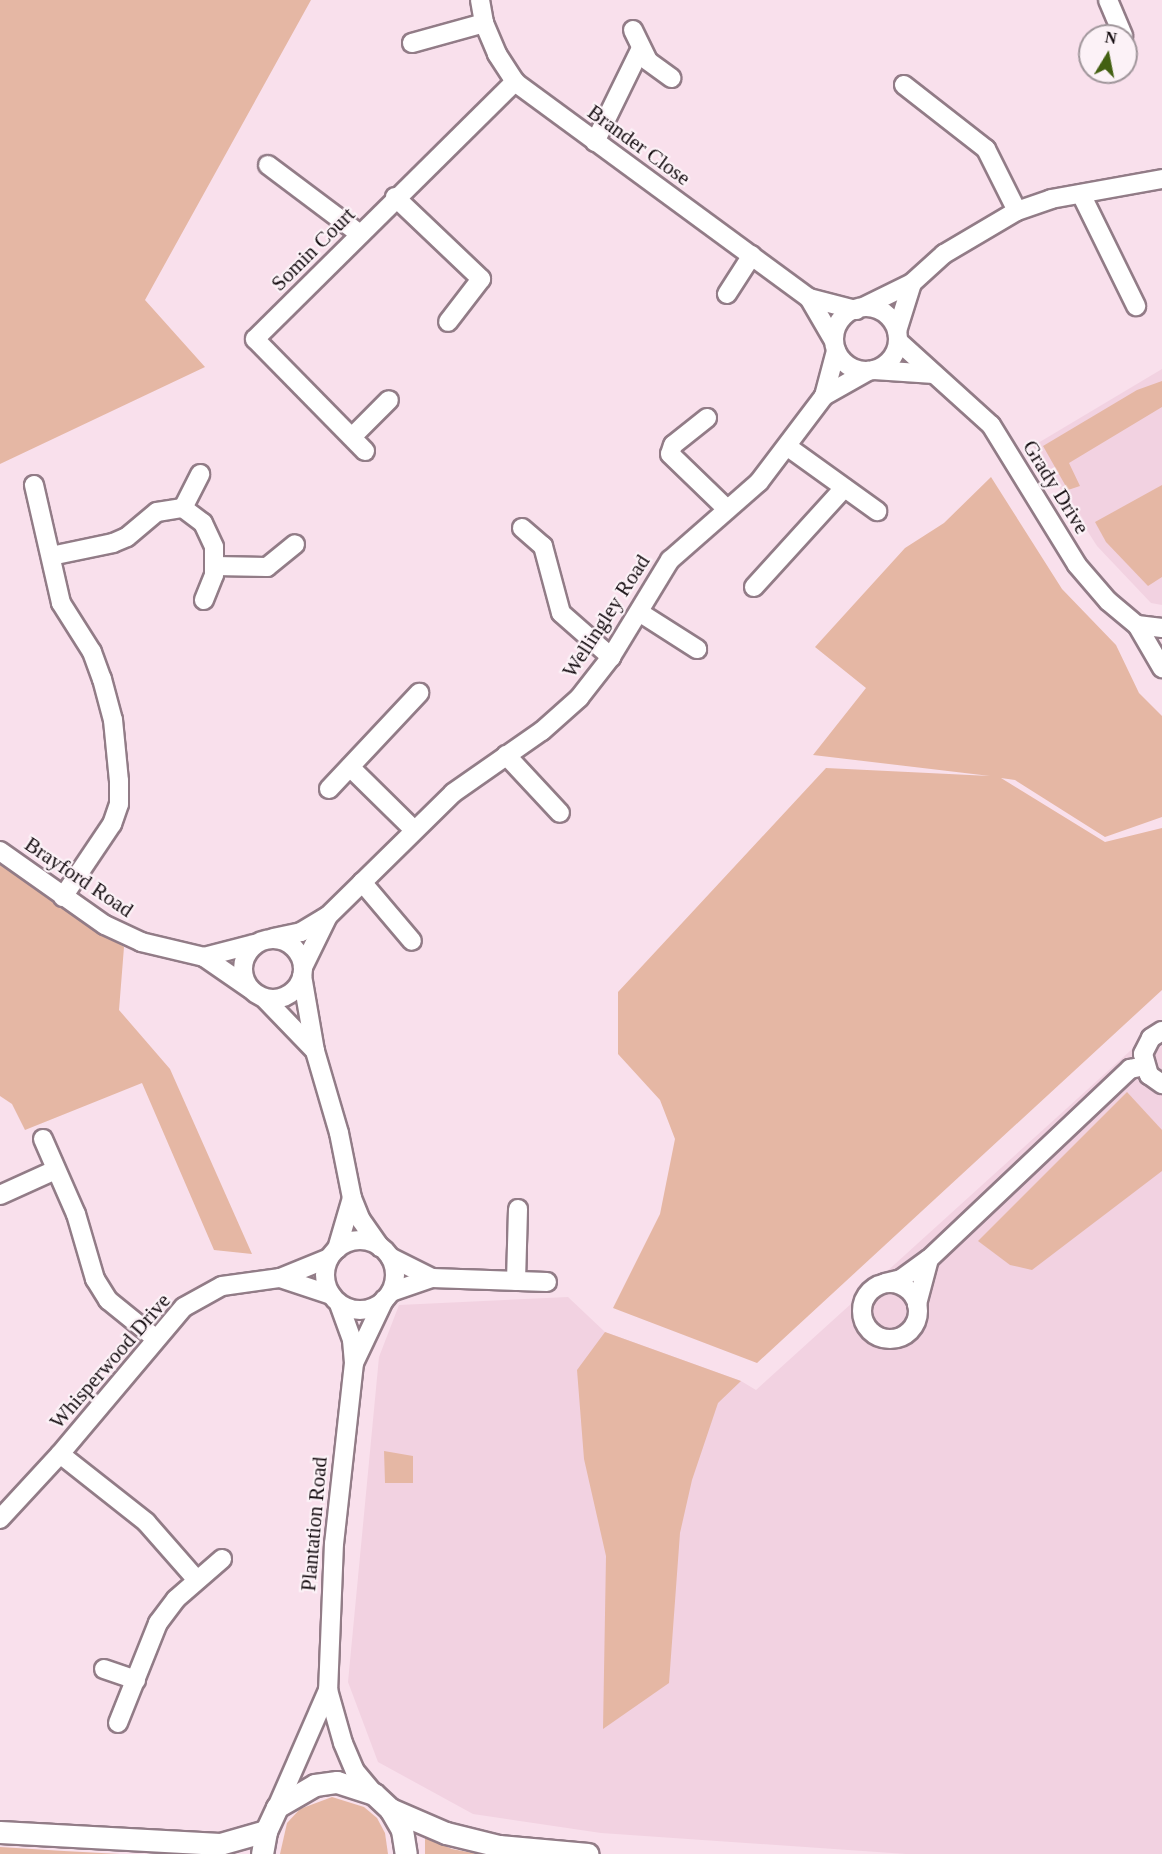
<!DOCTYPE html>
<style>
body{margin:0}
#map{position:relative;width:1162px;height:1854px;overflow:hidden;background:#f9e0ec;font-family:Georgia,serif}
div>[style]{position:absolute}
.built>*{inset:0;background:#f2d2e1}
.green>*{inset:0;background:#e5b7a4}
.roads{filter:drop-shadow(2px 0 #927c87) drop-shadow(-2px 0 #927c87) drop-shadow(0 2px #927c87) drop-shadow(0 -2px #927c87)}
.minor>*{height:18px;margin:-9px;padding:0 9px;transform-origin:9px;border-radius:9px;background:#fff}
.minor>.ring{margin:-9px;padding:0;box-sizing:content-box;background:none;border:18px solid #fff;border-radius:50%}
.tertiary>*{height:21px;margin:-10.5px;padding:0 10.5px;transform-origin:10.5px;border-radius:10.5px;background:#fff}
span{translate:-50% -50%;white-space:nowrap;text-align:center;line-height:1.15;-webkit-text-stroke:4.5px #fcf2f7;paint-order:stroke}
.street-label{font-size:21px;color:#150d11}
.north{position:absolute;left:1078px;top:24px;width:60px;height:60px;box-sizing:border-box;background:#fcf2f7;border:2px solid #a0969b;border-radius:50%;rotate:10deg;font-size:16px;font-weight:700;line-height:24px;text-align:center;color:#150d11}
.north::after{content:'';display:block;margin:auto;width:21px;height:27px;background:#436012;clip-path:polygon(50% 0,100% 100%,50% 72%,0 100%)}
</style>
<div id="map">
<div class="built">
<div style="clip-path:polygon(1162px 369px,1162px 605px,1151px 603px,1097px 546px,1033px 446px)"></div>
<div style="clip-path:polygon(1162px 1022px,1162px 1854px,906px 1854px,601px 1833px,473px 1814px,378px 1762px,348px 1682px,379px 1357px,399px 1305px,568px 1297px,605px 1332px,741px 1381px,756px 1390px)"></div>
</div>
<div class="green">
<div style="clip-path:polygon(0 0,311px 0,145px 300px,205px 367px,0 464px)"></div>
<div style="clip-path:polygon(1162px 381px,1162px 407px,1069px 463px,1080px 486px,1068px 490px,1043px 446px,1137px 390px)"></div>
<div style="clip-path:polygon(991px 477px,1062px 589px,1116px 645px,1139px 693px,1162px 716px,1162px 817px,1105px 837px,1015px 780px,1001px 778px,1105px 842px,1162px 828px,1162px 990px,757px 1363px,613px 1308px,660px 1214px,675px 1139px,660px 1100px,618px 1054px,618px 992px,826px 768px,990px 776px,813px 755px,866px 688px,815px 647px,905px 548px,944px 523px)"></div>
<div style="clip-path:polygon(1162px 485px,1162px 577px,1148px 586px,1106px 542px,1095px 522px)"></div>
<div style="clip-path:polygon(0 862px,124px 947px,119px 1010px,170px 1069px,252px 1254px,214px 1250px,142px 1083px,25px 1130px,12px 1104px,0 1096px)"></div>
<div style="clip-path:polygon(1127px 1092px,1162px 1130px,1162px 1171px,1032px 1270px,1010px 1265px,978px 1241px)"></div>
<div style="clip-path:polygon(605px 1332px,741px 1381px,718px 1403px,692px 1480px,680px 1533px,669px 1683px,603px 1729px,606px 1556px,584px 1459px,577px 1370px)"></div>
<div style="clip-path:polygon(384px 1451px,413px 1456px,413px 1483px,385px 1483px)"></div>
<div style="clip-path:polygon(332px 1797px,364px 1807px,377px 1818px,385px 1833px,388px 1854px,280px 1854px,287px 1823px,300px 1809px)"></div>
<div style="clip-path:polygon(425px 1837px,452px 1849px,478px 1854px,425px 1854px)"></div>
<div style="clip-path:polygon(0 1847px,64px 1851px,120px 1854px,0 1854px)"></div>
</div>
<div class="roads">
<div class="minor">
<div style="left:480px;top:0;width:23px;rotate:80deg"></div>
<div style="left:484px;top:23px;width:34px;rotate:67deg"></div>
<div style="left:497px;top:54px;width:33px;rotate:57deg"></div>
<div style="left:515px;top:82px;width:365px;rotate:36.3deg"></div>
<div style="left:809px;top:298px;width:50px;rotate:59.8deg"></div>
<div style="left:1108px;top:0;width:39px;rotate:67deg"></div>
<div style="left:633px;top:30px;width:34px;rotate:64deg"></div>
<div style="left:648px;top:61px;width:29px;rotate:36deg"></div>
<div style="left:412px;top:43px;width:75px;rotate:-15.5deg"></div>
<div style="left:904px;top:85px;width:104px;rotate:38deg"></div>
<div style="left:986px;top:149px;width:69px;rotate:63.4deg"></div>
<div style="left:595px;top:142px;width:102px;rotate:-63.9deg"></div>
<div style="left:268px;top:165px;width:115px;rotate:36.9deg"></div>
<div style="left:1081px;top:194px;width:125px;rotate:63.8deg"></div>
<div style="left:395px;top:197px;width:119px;rotate:43.6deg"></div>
<div style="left:481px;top:279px;width:54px;rotate:127.5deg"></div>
<div style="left:727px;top:294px;width:46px;rotate:-57.3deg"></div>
<div style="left:809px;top:298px;width:49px;rotate:14.3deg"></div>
<div style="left:863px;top:307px;width:55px;rotate:-26.1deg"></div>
<div style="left:912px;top:283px;width:43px;rotate:-42.2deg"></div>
<div style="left:944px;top:254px;width:85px;rotate:-30.5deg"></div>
<div style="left:1017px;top:211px;width:36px;rotate:-19deg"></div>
<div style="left:1051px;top:199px;width:113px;rotate:-10.2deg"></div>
<div class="ring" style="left:834px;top:307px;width:46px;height:46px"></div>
<div style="left:897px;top:331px;width:50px;rotate:-72.6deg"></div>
<div style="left:898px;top:341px;width:125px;rotate:42.1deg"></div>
<div style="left:991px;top:425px;width:164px;rotate:58.4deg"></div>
<div style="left:1077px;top:565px;width:48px;rotate:49.3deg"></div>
<div style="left:1108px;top:601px;width:38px;rotate:40deg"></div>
<div style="left:874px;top:370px;width:60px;rotate:3.8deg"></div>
<div style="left:824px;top:396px;width:47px;rotate:-75.1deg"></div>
<div style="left:707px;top:418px;width:43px;rotate:141.5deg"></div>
<div style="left:673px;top:445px;width:9px;rotate:108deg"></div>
<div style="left:670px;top:454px;width:78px;rotate:44deg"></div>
<div style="left:352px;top:437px;width:52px;rotate:-45deg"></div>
<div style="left:788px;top:447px;width:110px;rotate:35.7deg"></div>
<div style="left:365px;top:451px;width:157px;rotate:-134.5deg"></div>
<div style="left:255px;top:339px;width:366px;rotate:-44.7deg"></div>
<div style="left:34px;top:485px;width:121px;rotate:77.1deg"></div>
<div style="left:61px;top:603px;width:58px;rotate:57.7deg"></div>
<div style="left:92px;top:652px;width:29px;rotate:70deg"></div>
<div style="left:102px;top:679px;width:42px;rotate:75deg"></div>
<div style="left:113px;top:720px;width:61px;rotate:84.4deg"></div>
<div style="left:119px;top:781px;width:23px;rotate:90deg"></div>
<div style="left:119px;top:804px;width:21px;rotate:109deg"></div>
<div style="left:112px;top:824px;width:88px;rotate:123.9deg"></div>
<div style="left:183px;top:508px;width:38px;rotate:-63deg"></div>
<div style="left:522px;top:528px;width:28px;rotate:41deg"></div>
<div style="left:543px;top:546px;width:69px;rotate:75deg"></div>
<div style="left:561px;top:613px;width:67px;rotate:41.3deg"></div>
<div style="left:51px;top:556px;width:63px;rotate:-11.8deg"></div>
<div style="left:113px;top:543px;width:15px;rotate:-23deg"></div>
<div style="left:127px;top:537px;width:39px;rotate:-40deg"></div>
<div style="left:157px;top:512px;width:26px;rotate:-9deg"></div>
<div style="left:183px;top:508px;width:25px;rotate:37deg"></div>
<div style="left:203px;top:523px;width:26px;rotate:65deg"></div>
<div style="left:214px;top:547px;width:28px;rotate:90deg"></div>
<div style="left:214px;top:575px;width:27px;rotate:112deg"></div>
<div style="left:215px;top:566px;width:52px;rotate:1.1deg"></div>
<div style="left:267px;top:567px;width:36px;rotate:-39deg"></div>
<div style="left:754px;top:587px;width:134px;rotate:-47.7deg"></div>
<div style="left:639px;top:612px;width:69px;rotate:32.5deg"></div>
<div style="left:1162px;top:628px;width:25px;rotate:-173deg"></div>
<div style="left:1137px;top:625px;width:50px;rotate:59.8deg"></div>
<div style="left:506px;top:755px;width:79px;rotate:47deg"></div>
<div style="left:350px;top:767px;width:90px;rotate:44.5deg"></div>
<div style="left:329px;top:789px;width:132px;rotate:-46.8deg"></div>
<div style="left:0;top:851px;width:128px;rotate:35.2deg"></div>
<div style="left:105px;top:925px;width:40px;rotate:25deg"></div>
<div style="left:141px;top:942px;width:65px;rotate:13.4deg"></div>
<div style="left:362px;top:882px;width:77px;rotate:49.7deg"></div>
<div style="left:328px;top:916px;width:175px;rotate:-44.5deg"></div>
<div style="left:453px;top:793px;width:108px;rotate:-34.9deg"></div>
<div style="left:542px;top:731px;width:50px;rotate:-41.7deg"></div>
<div style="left:579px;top:698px;width:52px;rotate:-52deg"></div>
<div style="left:611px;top:657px;width:114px;rotate:-58.7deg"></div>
<div style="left:670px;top:560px;width:118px;rotate:-41.2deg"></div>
<div style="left:759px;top:482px;width:108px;rotate:-52.9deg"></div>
<div style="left:824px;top:396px;width:51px;rotate:-29.6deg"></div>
<div style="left:273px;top:938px;width:29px;rotate:-12deg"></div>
<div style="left:301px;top:932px;width:31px;rotate:-31deg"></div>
<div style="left:328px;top:916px;width:57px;rotate:116.1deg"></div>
<div class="ring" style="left:243px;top:939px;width:42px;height:42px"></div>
<div style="left:249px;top:988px;width:55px;rotate:-145.4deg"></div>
<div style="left:204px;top:957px;width:52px;rotate:-14.6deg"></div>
<div style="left:265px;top:999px;width:72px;rotate:46.1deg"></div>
<div style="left:315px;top:1051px;width:76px;rotate:-99.8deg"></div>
<div style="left:1162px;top:1031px;width:13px;rotate:148deg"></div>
<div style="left:1151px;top:1038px;width:18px;rotate:117deg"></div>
<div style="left:1143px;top:1054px;width:22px;rotate:74deg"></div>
<div style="left:1149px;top:1075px;width:16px;rotate:35deg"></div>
<div style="left:315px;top:1051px;width:85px;rotate:73.7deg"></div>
<div style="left:339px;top:1133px;width:66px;rotate:78.7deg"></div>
<div style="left:352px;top:1198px;width:24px;rotate:68deg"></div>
<div style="left:361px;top:1220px;width:33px;rotate:55deg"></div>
<div style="left:43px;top:1139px;width:82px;rotate:66.3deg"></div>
<div style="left:76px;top:1214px;width:68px;rotate:73.7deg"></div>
<div style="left:95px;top:1279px;width:25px;rotate:58deg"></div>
<div style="left:108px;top:1300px;width:60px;rotate:39deg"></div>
<div style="left:0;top:1195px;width:60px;rotate:-24.4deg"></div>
<div class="ring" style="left:325px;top:1240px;width:52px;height:52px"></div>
<div style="left:337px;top:1249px;width:53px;rotate:-73.6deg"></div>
<div style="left:390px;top:1257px;width:47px;rotate:26.6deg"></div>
<div style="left:929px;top:1259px;width:277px;rotate:-43.4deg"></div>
<div style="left:1130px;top:1069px;width:14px;rotate:-12deg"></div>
<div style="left:280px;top:1278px;width:54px;rotate:18.4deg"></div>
<div style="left:516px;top:1281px;width:72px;rotate:-88.4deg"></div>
<div style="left:885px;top:1283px;width:16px;rotate:-14deg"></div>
<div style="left:901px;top:1279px;width:34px;rotate:-36deg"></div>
<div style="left:929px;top:1259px;width:47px;rotate:104.9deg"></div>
<div class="ring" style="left:862px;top:1283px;width:38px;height:38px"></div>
<div style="left:391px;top:1292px;width:43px;rotate:-18.9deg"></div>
<div style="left:432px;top:1278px;width:115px;rotate:2deg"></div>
<div style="left:339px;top:1304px;width:38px;rotate:70deg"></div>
<div style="left:352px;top:1340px;width:23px;rotate:85deg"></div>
<div style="left:354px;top:1363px;width:181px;rotate:96.3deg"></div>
<div style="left:334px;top:1543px;width:147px;rotate:92.3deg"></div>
<div style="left:328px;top:1690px;width:55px;rotate:74.2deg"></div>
<div style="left:343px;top:1743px;width:30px;rotate:67deg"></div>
<div style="left:355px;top:1771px;width:30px;rotate:50deg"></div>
<div style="left:355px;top:1361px;width:68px;rotate:-64.6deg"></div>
<div style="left:60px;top:1454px;width:110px;rotate:38.3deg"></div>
<div style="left:146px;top:1522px;width:77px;rotate:48.7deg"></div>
<div style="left:0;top:1519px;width:88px;rotate:-47.3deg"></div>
<div style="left:60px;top:1454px;width:192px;rotate:-49.9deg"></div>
<div style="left:184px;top:1307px;width:43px;rotate:-28.9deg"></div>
<div style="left:222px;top:1286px;width:59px;rotate:-7.9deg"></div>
<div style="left:280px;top:1278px;width:53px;rotate:-22.2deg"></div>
<div style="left:104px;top:1669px;width:34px;rotate:19deg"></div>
<div style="left:118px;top:1723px;width:108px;rotate:-68.2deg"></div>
<div style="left:158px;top:1623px;width:30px;rotate:-53deg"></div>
<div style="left:176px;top:1599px;width:61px;rotate:-41deg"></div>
<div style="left:277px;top:1807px;width:128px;rotate:-66.4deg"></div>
</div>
<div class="tertiary">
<div style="left:390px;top:1809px;width:61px;rotate:23.2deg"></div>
<div style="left:446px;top:1833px;width:55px;rotate:13.8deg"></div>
<div style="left:499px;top:1846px;width:89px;rotate:5.1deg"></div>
<div style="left:0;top:1832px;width:220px;rotate:3.1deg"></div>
<div style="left:220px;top:1844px;width:48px;rotate:-15.8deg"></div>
<div style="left:262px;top:1854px;width:23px;rotate:-80deg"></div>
<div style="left:266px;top:1831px;width:26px;rotate:-65deg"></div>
<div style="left:277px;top:1807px;width:44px;rotate:-30.1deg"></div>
<div style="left:315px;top:1785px;width:22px;rotate:-8deg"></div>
<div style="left:337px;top:1782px;width:39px;rotate:18deg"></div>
<div style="left:374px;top:1794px;width:22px;rotate:43deg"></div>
<div style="left:390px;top:1809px;width:24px;rotate:60deg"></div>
<div style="left:402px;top:1830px;width:24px;rotate:81deg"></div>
</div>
</div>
<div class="street-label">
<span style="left:639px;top:145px;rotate:36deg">Brander Close</span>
<span style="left:313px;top:249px;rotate:-45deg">Somin Court</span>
<span style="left:1056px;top:487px;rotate:58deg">Grady Drive</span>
<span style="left:606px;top:616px;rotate:-57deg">Wellingley Road</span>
<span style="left:79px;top:877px;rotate:34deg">Brayford Road</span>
<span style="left:110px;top:1361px;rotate:-49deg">Whisperwood Drive</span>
<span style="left:314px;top:1524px;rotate:-85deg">Plantation Road</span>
</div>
<div class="north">N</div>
</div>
